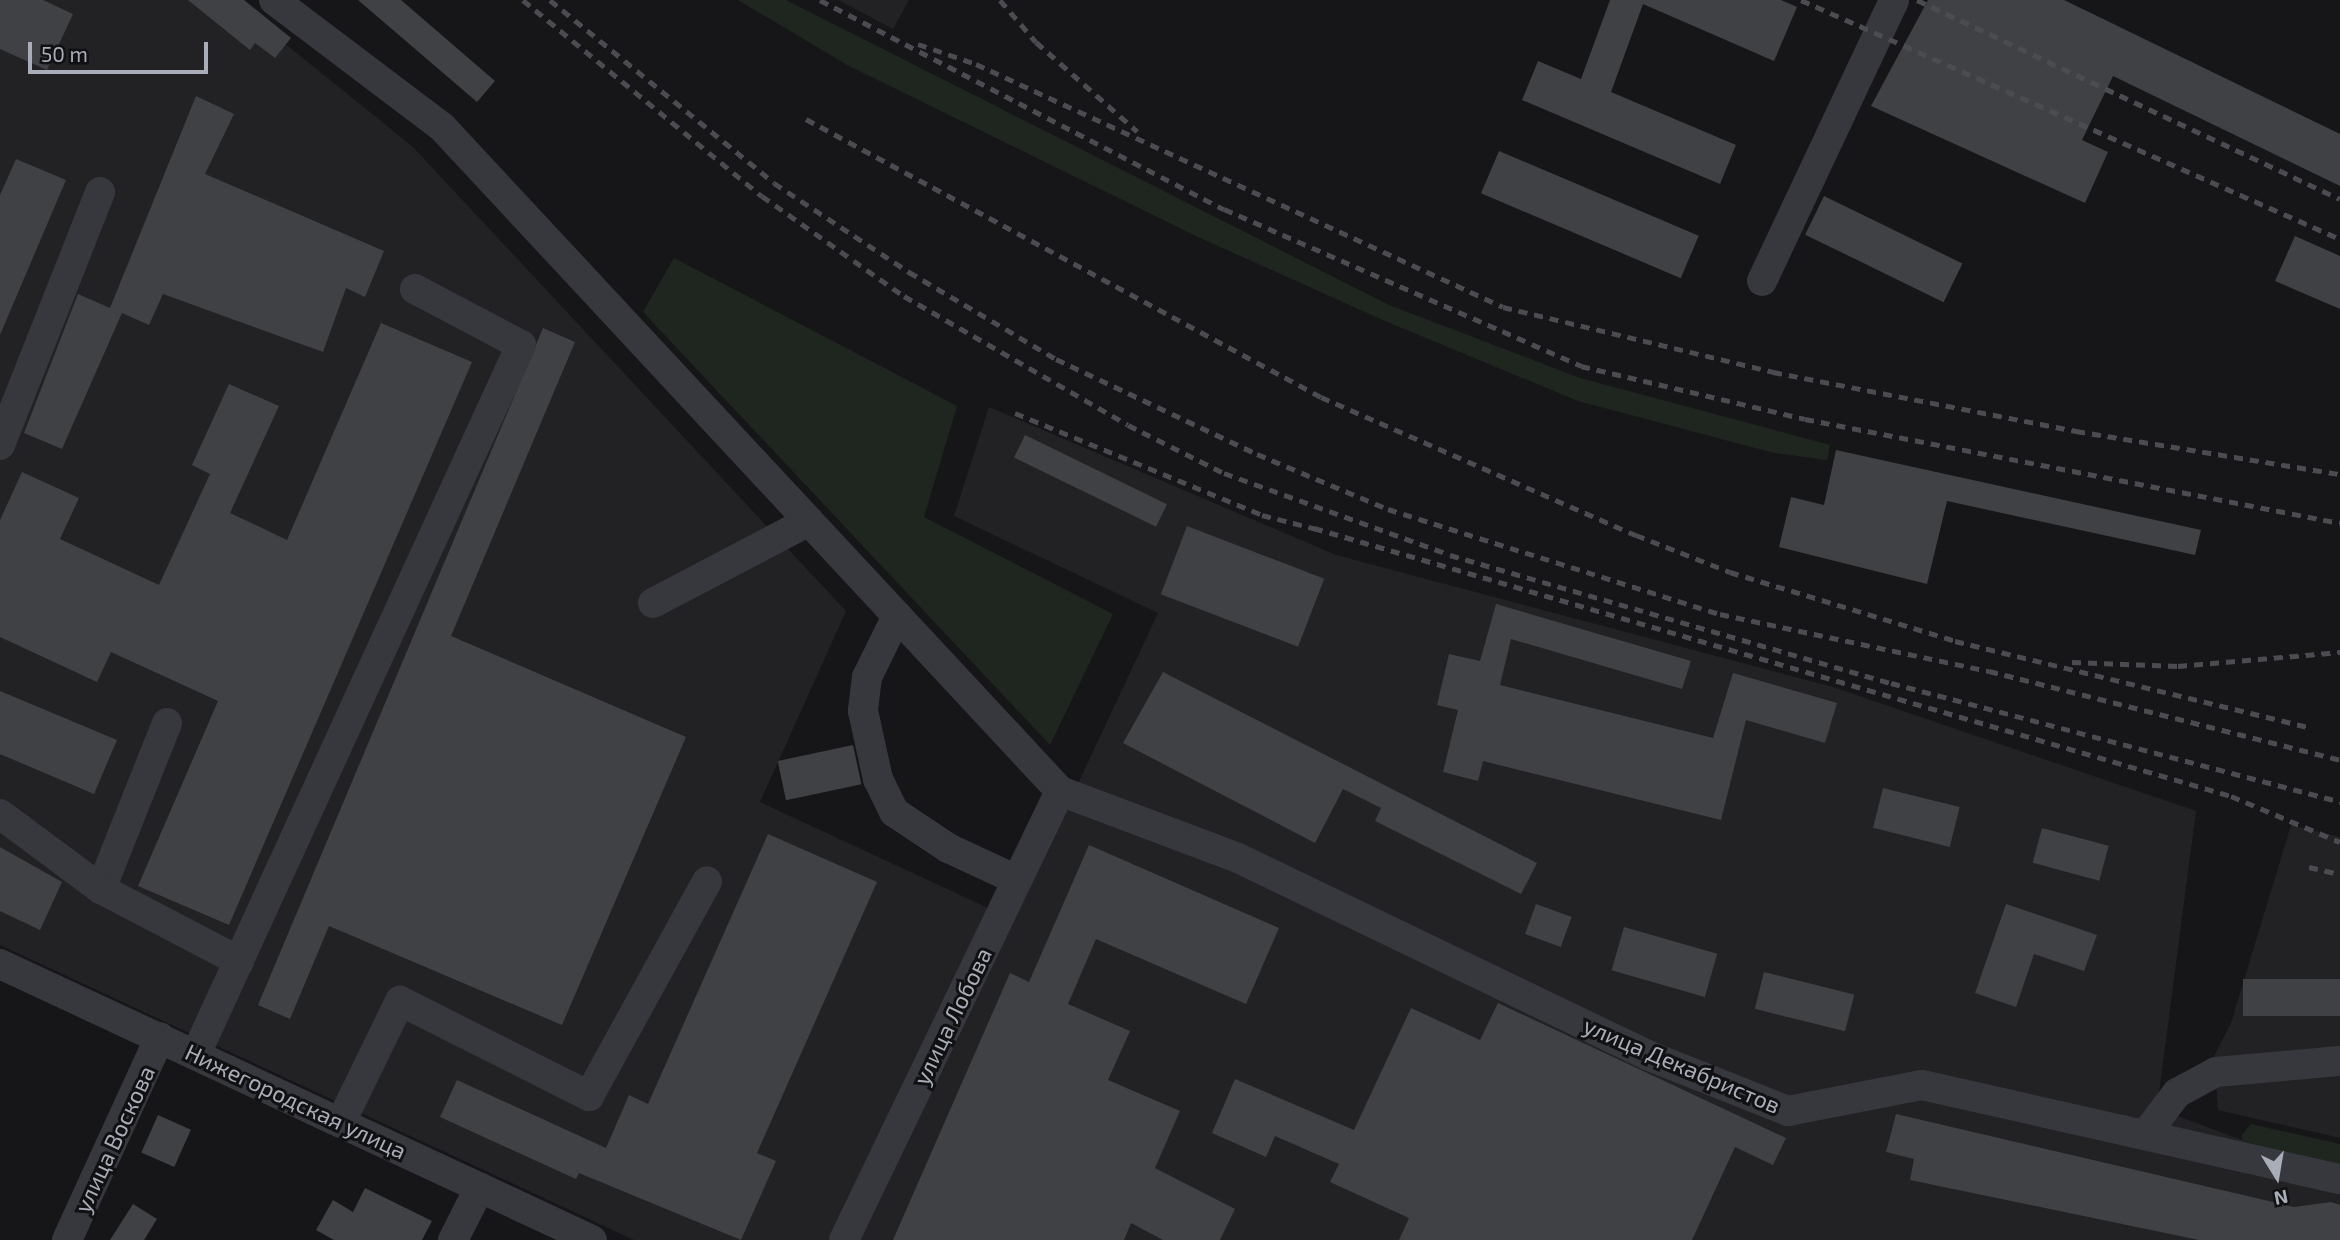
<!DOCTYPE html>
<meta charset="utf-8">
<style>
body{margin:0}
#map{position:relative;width:2340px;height:1240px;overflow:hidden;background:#161618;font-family:"Exo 2",sans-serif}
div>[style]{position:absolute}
.built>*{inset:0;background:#222225}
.green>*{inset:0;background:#1e261f}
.building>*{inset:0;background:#404145;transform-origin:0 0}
.minor>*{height:30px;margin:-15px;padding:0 15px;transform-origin:15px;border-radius:15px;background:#37383d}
.rail>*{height:5px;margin-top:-2.5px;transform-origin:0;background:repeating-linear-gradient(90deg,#4a4c52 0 9px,transparent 0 16px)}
span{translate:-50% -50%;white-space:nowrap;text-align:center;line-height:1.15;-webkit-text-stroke:6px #111113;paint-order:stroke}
.street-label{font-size:23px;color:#a8adb8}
.north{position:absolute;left:2242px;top:1142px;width:70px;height:70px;-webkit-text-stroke:5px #111113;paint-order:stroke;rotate:169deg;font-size:19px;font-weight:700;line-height:28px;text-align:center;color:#a8adb8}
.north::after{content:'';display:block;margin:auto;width:24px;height:32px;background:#a8adb8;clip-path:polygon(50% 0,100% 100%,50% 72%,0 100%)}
.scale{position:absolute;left:28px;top:42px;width:180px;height:32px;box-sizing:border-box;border:4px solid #a8adb8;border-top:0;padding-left:9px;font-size:21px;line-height:24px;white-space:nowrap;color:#a8adb8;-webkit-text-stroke:5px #111113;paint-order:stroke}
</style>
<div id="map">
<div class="built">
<div style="clip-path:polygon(0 0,231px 0,413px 147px,846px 611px,760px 802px,1014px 920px,1158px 613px,954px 516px,989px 407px,1336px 555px,1833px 687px,2196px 811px,2157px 1108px,2340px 1177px,2340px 1240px,634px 1240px,0 945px)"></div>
<div style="clip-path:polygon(838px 0,909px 0,893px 29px)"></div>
<div style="clip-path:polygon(2291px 825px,2340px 837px,2340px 1138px,2218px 1110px,2214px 1056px,2231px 1023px)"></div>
</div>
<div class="green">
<div style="clip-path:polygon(738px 0,786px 0,1389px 305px,1580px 378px,1830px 445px,1827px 460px,1774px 453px,1578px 401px,1385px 321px,1198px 237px,849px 66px)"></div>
<div style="clip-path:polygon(674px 258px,957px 406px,924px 517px,1113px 614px,1050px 745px,643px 312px)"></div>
<div style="clip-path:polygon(2251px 1124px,2340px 1144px,2340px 1173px,2243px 1150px,2242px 1135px)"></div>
</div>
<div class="building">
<div style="clip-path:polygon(0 0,43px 0,73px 14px,47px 70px,0 49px)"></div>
<div style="clip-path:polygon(188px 0,244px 0,291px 38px,275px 58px,255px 43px,250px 50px)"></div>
<div style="clip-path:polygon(358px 0,401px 0,495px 81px,477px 102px)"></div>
<div style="clip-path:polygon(1610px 0,1781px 0,1797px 7px,1774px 61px,1643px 4px,1611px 92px,1736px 145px,1720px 184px,1522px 100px,1538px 61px,1581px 79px)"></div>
<div style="clip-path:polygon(1928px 0,2064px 0,2340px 134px,2340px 186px,2113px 76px,2082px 140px,2108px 152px,2085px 203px,1871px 106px)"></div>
<div style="clip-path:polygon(196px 96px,234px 114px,205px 174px,384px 251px,365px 297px,346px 288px,323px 352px,163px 294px,149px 325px,122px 313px,62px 449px,24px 433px,78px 294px,110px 308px)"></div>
<div style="left:1499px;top:151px;width:217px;height:46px;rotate:23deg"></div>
<div style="clip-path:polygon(16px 159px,66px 180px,0 335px,0 195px)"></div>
<div style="left:1824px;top:196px;width:154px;height:43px;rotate:26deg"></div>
<div style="clip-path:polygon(2295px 236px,2340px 256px,2340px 309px,2275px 281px)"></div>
<div style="clip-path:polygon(381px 323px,472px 362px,229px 925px,138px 886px,218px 701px,111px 652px,97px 682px,0 637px,0 520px,22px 472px,79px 498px,60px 539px,159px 585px,210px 474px,192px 465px,229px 384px,279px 406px,230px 513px,287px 540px)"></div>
<div style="clip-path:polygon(543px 328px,575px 342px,451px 636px,686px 737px,562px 1025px,329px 926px,290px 1019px,258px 1005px)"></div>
<div style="left:1025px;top:435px;width:158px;height:25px;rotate:26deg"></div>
<div style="clip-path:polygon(1836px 450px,2201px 530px,2195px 555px,1947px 501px,1927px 584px,1779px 547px,1791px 497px,1824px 505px)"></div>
<div style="left:1187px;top:526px;width:147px;height:73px;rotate:21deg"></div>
<div style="clip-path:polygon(1496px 604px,1691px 661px,1682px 689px,1511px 639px,1500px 685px,1713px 738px,1733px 673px,1837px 703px,1825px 743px,1746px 720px,1721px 820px,1483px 761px,1478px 781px,1443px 772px,1458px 710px,1437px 705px,1449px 654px,1480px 661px)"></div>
<div style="clip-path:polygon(1163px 672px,1537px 863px,1521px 894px,1375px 821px,1381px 808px,1343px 789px,1315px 843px,1123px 743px)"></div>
<div style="clip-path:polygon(0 691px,117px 740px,94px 794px,0 754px)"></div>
<div style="left:853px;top:745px;width:40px;height:77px;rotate:78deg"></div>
<div style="left:1883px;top:788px;width:79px;height:41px;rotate:14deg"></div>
<div style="left:2042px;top:828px;width:69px;height:36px;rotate:15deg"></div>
<div style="clip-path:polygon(768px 834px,877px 882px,757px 1153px,776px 1161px,741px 1240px,579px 1173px,576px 1179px,440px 1117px,457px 1080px,606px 1148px,629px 1095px,648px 1104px)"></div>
<div style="clip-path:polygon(1089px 845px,1279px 928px,1246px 1004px,1096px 939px,1068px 1004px,1130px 1031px,1108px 1080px,1180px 1111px,1155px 1168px,1235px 1209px,1220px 1240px,1163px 1240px,1131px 1223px,1124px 1240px,893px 1240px,1010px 973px,1029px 982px)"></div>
<div style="clip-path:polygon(0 847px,62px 882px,40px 930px,0 911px)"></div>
<div style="left:1536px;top:904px;width:38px;height:32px;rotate:20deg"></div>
<div style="clip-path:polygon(2006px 904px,2097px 935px,2084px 971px,2034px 954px,2016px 1007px,1975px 993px)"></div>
<div style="left:1624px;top:927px;width:97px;height:45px;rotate:16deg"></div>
<div style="left:1764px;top:972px;width:93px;height:38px;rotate:14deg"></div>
<div style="left:2340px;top:979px;width:37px;height:97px;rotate:90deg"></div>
<div style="clip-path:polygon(1498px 1003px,1786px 1138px,1773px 1165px,1735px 1147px,1692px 1240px,1399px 1240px,1409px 1218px,1330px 1182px,1339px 1164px,1275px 1136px,1266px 1157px,1212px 1133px,1235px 1079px,1354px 1130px,1411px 1008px,1480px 1040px)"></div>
<div style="clip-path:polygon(1896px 1114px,2294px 1207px,2331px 1202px,2340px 1205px,2340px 1240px,2199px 1240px,1910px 1180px,1914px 1159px,1886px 1152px)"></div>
<div style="left:158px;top:1115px;width:36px;height:41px;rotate:24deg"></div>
<div style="clip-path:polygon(365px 1188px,432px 1221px,422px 1240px,334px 1240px,316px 1230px,333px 1200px,353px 1212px)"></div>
<div style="clip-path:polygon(133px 1204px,157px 1219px,144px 1240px,110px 1240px)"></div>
</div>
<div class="minor">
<div style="left:274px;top:0;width:211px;rotate:37.1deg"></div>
<div style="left:442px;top:127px;width:907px;rotate:47.05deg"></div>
<div style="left:1060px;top:791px;width:190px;rotate:20.6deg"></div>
<div style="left:1238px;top:858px;width:454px;rotate:25.7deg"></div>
<div style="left:1647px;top:1055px;width:152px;rotate:21.7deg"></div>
<div style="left:1788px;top:1111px;width:136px;rotate:-11deg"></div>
<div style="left:1922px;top:1085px;width:428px;rotate:12.7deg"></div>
<div style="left:1762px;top:281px;width:310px;rotate:-64.8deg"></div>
<div style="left:0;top:445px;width:272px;rotate:-68.4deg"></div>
<div style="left:653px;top:603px;width:176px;rotate:-27.7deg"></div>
<div style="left:897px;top:616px;width:68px;rotate:116.2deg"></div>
<div style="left:867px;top:677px;width:34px;rotate:97deg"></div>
<div style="left:863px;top:711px;width:70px;rotate:77.6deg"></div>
<div style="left:878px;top:779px;width:37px;rotate:64deg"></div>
<div style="left:894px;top:812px;width:65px;rotate:33.7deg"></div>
<div style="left:948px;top:848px;width:76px;rotate:24.9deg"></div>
<div style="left:167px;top:723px;width:179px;rotate:111.7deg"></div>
<div style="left:101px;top:889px;width:156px;rotate:27.6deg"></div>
<div style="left:0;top:814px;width:126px;rotate:36.6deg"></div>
<div style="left:0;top:964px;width:653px;rotate:25deg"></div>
<div style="left:196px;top:1054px;width:780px;rotate:-65.37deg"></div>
<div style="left:521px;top:345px;width:120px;rotate:-152.2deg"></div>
<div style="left:341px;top:1122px;width:135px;rotate:-64deg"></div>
<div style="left:400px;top:1001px;width:212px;rotate:26.7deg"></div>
<div style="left:589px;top:1096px;width:245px;rotate:-61.2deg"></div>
<div style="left:2145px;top:1135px;width:53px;rotate:-52.7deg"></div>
<div style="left:2177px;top:1093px;width:44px;rotate:-28.3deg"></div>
<div style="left:2216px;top:1072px;width:124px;rotate:-5.1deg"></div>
<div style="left:67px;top:1240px;width:223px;rotate:-65.4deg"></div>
<div style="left:453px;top:1240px;width:59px;rotate:-63deg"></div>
<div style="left:844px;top:1240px;width:498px;rotate:-64.3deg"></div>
</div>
<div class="rail">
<div style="left:523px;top:0;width:309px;rotate:39.4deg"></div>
<div style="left:762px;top:196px;width:174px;rotate:35.2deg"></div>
<div style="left:904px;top:296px;width:258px;rotate:29.9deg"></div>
<div style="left:1128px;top:425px;width:107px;rotate:26.6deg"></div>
<div style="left:1224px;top:473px;width:240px;rotate:19.9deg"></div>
<div style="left:1450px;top:555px;width:459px;rotate:16.2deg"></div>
<div style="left:1891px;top:683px;width:465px;rotate:14.8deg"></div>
<div style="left:550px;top:0;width:289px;rotate:39.2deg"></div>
<div style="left:774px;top:183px;width:162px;rotate:33.4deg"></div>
<div style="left:909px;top:272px;width:171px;rotate:30.6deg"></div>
<div style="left:1056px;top:359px;width:222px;rotate:25.3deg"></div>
<div style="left:1257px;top:454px;width:142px;rotate:22.8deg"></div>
<div style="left:1388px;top:509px;width:348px;rotate:17.6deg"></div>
<div style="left:1720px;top:614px;width:275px;rotate:12deg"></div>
<div style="left:1989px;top:671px;width:362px;rotate:14.2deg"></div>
<div style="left:820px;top:0;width:455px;rotate:27.4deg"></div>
<div style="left:1224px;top:209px;width:390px;rotate:23.7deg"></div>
<div style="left:1581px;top:366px;width:230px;rotate:13.3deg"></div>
<div style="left:1805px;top:419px;width:545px;rotate:11deg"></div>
<div style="left:1000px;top:0;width:55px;rotate:49.4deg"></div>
<div style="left:1036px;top:42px;width:135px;rotate:41.4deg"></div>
<div style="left:1801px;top:0;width:590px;rotate:23.91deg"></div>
<div style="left:1917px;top:0;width:467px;rotate:25.2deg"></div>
<div style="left:918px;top:44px;width:61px;rotate:19deg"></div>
<div style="left:976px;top:64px;width:580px;rotate:24.75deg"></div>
<div style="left:1503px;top:307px;width:278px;rotate:13.5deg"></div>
<div style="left:1773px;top:372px;width:309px;rotate:11deg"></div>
<div style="left:2076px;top:431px;width:267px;rotate:9.3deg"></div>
<div style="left:806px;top:119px;width:585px;rotate:28.36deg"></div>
<div style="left:1321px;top:397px;width:344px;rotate:23.7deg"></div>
<div style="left:1636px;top:535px;width:101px;rotate:21.5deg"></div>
<div style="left:1730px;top:572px;width:235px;rotate:17deg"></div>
<div style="left:1955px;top:641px;width:363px;rotate:13.7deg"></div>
<div style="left:1015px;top:413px;width:267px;rotate:22.4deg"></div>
<div style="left:1262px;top:515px;width:61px;rotate:14.3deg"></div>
<div style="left:1314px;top:528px;width:955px;rotate:16.29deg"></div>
<div style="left:2231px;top:796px;width:118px;rotate:22.9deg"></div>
<div style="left:2072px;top:662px;width:106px;rotate:2.2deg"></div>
<div style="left:2178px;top:666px;width:163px;rotate:-4.9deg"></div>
<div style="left:2309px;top:867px;width:32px;rotate:13deg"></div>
</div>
<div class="street-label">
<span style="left:952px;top:1016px;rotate:-64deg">улица Лобова</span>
<span style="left:1682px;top:1065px;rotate:23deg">улица Декабристов</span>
<span style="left:296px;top:1101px;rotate:25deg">Нижегородская улица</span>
<span style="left:114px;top:1139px;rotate:-65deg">улица Воскова</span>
</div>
<div class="north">N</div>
<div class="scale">50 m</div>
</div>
